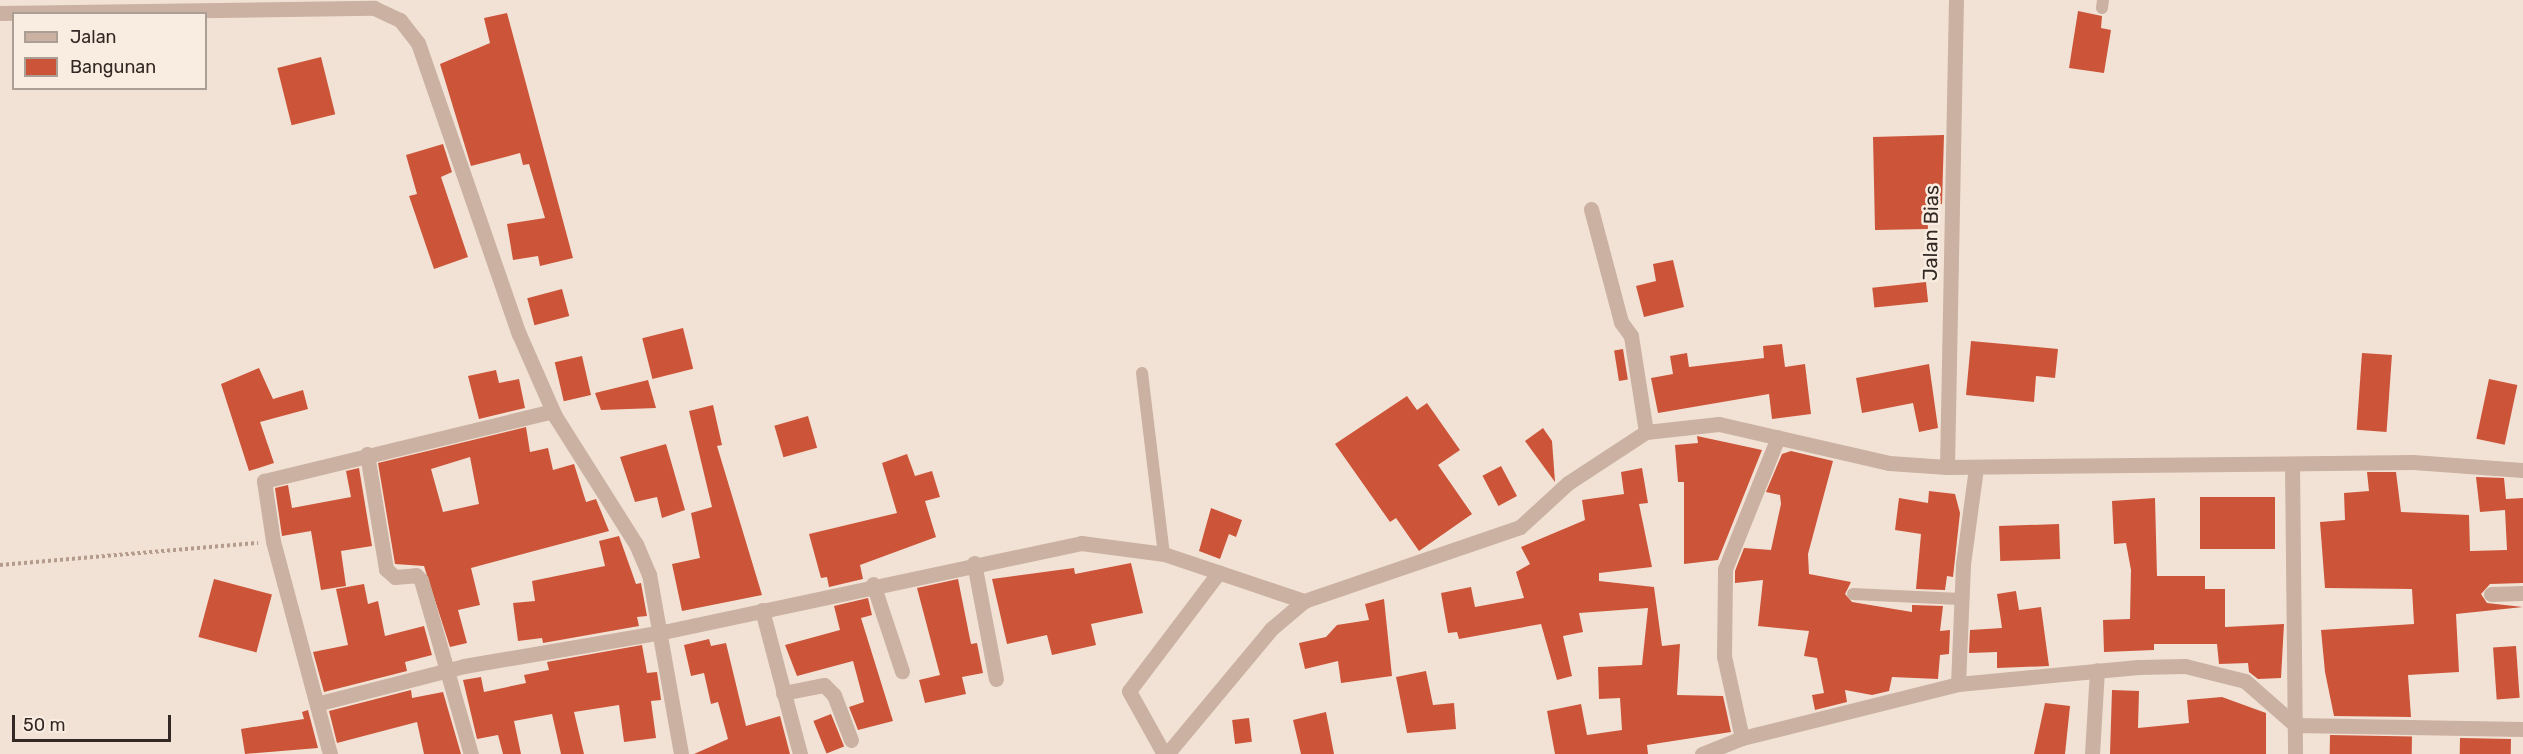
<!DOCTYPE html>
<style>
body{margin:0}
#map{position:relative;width:2523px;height:754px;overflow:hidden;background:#f2e2d5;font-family:Rubik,sans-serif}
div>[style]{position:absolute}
.building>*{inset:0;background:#cc5439;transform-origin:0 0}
.path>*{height:4px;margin-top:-2px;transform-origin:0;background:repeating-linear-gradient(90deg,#b59b8b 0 3px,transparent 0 6px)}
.lane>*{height:12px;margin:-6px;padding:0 6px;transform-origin:6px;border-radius:6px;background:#cab1a1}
.street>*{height:15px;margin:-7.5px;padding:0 7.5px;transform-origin:7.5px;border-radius:7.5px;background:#cab1a1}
span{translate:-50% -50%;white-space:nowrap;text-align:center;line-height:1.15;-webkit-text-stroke:5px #f9ede1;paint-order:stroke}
.street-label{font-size:20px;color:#332824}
.legend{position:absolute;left:12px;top:12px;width:195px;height:78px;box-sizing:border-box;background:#f9ede1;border:2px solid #aa9e95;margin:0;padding:8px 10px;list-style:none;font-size:18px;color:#332824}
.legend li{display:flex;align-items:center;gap:12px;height:30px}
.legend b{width:30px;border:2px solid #aa9e95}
.scale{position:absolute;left:12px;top:715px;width:159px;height:27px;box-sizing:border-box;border:3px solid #332824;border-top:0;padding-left:8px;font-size:18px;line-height:21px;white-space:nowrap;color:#332824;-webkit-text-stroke:4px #f9ede1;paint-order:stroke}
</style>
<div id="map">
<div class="building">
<div style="clip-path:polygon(2078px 11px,2102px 16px,2101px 28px,2111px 30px,2104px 73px,2069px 68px)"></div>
<div style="clip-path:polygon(507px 13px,573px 258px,540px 266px,538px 256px,513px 260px,507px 224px,545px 218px,529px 164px,523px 165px,520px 153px,471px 166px,440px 64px,490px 43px,484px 18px)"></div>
<div style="left:321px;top:57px;width:59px;height:45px;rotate:76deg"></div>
<div style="clip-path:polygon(1944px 135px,1942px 204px,1927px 204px,1928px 229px,1875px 230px,1873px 137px)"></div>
<div style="clip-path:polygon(443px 144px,452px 172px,441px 177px,468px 257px,434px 269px,409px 196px,417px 194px,406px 155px)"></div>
<div style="clip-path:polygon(1673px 260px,1684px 307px,1644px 317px,1636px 286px,1656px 281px,1653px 264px)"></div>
<div style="left:1926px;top:282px;width:20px;height:54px;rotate:84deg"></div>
<div style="left:562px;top:289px;width:28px;height:36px;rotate:75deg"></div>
<div style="left:683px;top:328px;width:42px;height:42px;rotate:76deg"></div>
<div style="clip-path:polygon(1971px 341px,2058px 349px,2055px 378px,2036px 376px,2034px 402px,1966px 395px)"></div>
<div style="clip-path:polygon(1782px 344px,1785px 367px,1805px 364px,1811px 414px,1772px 419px,1769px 394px,1658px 413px,1651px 378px,1673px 374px,1670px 356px,1687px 353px,1689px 367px,1764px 358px,1763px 346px)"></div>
<div style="left:1623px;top:349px;width:31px;height:9px;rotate:81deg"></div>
<div style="left:2362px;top:353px;width:30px;height:77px;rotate:4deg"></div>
<div style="left:582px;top:356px;width:40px;height:28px;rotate:77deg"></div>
<div style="clip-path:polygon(1929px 364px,1938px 428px,1919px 432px,1913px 403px,1862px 413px,1856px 378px)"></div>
<div style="clip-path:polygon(259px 368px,273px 399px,303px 390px,308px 409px,260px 422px,274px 463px,249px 471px,221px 384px)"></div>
<div style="clip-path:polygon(496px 370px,499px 383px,519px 379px,525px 408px,479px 419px,468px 376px)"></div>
<div style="left:2489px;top:379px;width:29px;height:61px;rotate:12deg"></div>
<div style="clip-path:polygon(648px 380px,656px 408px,601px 410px,595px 393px)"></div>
<div style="clip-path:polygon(1407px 396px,1417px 410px,1427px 403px,1460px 450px,1438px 465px,1472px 514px,1419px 551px,1396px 518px,1390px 522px,1335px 444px)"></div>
<div style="clip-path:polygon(713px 405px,722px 445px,717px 446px,762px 595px,682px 611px,672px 564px,700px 558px,691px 513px,712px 507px,689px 411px)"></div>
<div style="left:808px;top:416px;width:33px;height:35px;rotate:74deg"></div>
<div style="clip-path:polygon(evenodd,526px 427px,530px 452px,548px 448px,553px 470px,574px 464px,586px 502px,596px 499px,609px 531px,471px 568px,480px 605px,458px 610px,467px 643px,450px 647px,424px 566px,395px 564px,378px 463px,526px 427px,470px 457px,479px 504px,443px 512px,431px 469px,470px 457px)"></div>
<div style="clip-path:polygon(1543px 428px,1552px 441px,1555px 482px,1525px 441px)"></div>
<div style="clip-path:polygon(1697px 436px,1762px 450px,1718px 560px,1684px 564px,1684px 482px,1678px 482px,1675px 445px,1698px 443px)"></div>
<div style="clip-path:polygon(666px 444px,685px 510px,662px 518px,657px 497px,635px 502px,620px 457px)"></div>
<div style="clip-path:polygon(1791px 451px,1833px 461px,1808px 554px,1809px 574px,1851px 582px,1845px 594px,1852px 602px,1912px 612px,1912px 605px,1943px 606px,1940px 631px,1950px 630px,1949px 654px,1940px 655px,1938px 679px,1892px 677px,1889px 691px,1872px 695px,1845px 690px,1847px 702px,1815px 710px,1812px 695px,1824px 693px,1817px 658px,1804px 656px,1809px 631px,1758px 626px,1763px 580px,1735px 583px,1735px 571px,1744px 548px,1771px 550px,1781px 504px,1780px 495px,1766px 492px,1782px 454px)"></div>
<div style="clip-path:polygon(907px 454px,915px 476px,932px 471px,940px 497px,925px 501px,936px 537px,860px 565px,863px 579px,829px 587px,827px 577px,821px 578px,809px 534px,897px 513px,882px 463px)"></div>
<div style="left:1501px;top:466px;width:34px;height:21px;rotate:62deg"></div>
<div style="clip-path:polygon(359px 468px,372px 546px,341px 551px,346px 586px,321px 590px,311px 531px,282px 536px,275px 488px,288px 485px,292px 508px,351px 497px,346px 471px)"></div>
<div style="clip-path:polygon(1642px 468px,1648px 503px,1639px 504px,1652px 567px,1599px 573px,1599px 581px,1654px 587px,1662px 646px,1680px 644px,1677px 695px,1723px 696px,1731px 732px,1647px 745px,1648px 754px,1555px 754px,1547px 711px,1581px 704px,1587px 735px,1622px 730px,1620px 698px,1599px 699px,1598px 667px,1642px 665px,1648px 608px,1579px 613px,1583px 632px,1563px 636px,1572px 676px,1557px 680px,1541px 624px,1459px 639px,1457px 632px,1448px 633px,1441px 593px,1471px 587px,1475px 607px,1524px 598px,1516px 572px,1530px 564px,1521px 547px,1585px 520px,1582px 500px,1624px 494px,1621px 472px)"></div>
<div style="clip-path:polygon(2367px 472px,2396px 472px,2401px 512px,2469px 515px,2470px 551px,2507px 550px,2505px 510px,2480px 512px,2476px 477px,2504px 478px,2506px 499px,2523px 498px,2523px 583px,2490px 584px,2481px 594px,2487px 603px,2523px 607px,2456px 614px,2459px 672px,2408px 675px,2411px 717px,2334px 716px,2325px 672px,2321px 630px,2414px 624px,2412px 589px,2325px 588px,2320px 522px,2345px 520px,2344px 493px,2369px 491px)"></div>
<div style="clip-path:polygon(1929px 491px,1955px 494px,1960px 513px,1953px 577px,1947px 576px,1945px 590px,1916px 589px,1921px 534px,1895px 530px,1899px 498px,1928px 503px)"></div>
<div style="left:2200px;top:497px;width:75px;height:52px"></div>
<div style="clip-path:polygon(2155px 498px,2157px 576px,2205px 576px,2205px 589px,2225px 589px,2225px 627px,2284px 624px,2281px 678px,2258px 679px,2249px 672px,2248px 663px,2219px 664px,2217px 644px,2154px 644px,2154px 650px,2104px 652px,2103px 620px,2130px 619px,2131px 570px,2126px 543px,2114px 544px,2112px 501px)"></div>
<div style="clip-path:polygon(1211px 508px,1242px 520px,1236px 537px,1229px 534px,1220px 559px,1199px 551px)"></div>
<div style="left:2059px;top:524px;width:35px;height:60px;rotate:88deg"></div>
<div style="clip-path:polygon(619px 536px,636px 584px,641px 583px,647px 616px,637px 617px,639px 626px,543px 643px,542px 638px,518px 641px,513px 603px,535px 601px,532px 581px,605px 566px,599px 541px)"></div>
<div style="clip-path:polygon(1131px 563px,1143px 613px,1091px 624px,1096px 645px,1052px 655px,1047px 635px,1007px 644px,992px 579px,1074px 568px,1075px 574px)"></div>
<div style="left:214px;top:579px;width:60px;height:60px;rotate:15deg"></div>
<div style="clip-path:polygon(958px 579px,971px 644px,977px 643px,983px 673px,962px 677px,966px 694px,925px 703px,919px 680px,940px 675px,917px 588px)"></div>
<div style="clip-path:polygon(364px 584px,368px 604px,378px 601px,385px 636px,424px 626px,432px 655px,405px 662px,407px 671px,324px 692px,313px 652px,348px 645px,336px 589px)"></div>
<div style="clip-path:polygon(2016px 591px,2019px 610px,2041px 607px,2049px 666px,1997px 668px,1997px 652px,1969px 653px,1970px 630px,2002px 628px,1997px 594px)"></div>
<div style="clip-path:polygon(868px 598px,872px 615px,861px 618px,893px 721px,858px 730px,849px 707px,864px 702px,853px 661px,797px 676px,785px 645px,840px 630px,834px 606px)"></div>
<div style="clip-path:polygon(1384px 599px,1392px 676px,1341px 683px,1338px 661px,1305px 669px,1299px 643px,1326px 637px,1337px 625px,1369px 620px,1365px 604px)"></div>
<div style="clip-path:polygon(709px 639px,711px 646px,726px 643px,746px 726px,780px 716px,790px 754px,694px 754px,728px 739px,718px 702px,711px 704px,704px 673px,691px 676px,684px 645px)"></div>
<div style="clip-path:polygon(642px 645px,647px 673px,657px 672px,660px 692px,661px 700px,651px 701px,656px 738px,624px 742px,619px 705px,574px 712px,584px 754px,561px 754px,552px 714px,514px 721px,521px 754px,503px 754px,498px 735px,477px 739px,463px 680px,481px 677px,484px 692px,526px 683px,524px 675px,549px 670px,547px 662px)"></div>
<div style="left:2516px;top:646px;width:52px;height:23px;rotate:86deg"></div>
<div style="clip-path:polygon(1426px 671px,1433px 705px,1454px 703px,1456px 729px,1407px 733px,1396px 677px)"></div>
<div style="clip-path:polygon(411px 690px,412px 698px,443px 692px,461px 754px,424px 754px,417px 722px,337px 743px,329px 711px)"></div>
<div style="clip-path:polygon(2112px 690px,2139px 691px,2138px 728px,2189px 723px,2187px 700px,2222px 697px,2266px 713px,2266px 754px,2110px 754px)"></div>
<div style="clip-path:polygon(2045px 703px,2070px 706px,2065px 754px,2034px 754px)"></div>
<div style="clip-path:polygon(308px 710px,318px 748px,245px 754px,241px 729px,304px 719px,302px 712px)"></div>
<div style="clip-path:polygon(1326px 712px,1334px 754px,1301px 754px,1293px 720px)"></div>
<div style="left:831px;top:714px;width:35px;height:19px;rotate:68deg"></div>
<div style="left:1249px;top:718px;width:24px;height:17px;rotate:83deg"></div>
<div style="left:2330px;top:735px;width:82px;height:19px;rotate:1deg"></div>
<div style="left:2460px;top:738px;width:51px;height:16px;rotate:1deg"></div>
</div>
<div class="path">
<div style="left:0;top:565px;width:259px;rotate:-4.9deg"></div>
</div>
<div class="lane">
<div style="left:2102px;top:8px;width:8px;rotate:-83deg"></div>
<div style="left:1142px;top:373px;width:182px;rotate:83.1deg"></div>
<div style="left:1853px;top:594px;width:107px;rotate:2.7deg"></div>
</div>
<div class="street">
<div style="left:0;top:13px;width:374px;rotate:-0.8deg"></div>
<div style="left:374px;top:8px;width:29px;rotate:25deg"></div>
<div style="left:400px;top:20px;width:29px;rotate:52deg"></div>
<div style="left:418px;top:43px;width:308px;rotate:70.9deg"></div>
<div style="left:519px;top:334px;width:90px;rotate:66.3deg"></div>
<div style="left:555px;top:416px;width:151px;rotate:57.7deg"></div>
<div style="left:636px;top:544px;width:33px;rotate:67deg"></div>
<div style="left:649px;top:574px;width:183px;rotate:79.9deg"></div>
<div style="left:1591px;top:209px;width:117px;rotate:75.1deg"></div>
<div style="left:1621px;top:322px;width:17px;rotate:54deg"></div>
<div style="left:1631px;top:336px;width:97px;rotate:81.1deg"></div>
<div style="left:367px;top:454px;width:117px;rotate:80.6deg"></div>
<div style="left:386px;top:569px;width:12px;rotate:42deg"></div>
<div style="left:395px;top:577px;width:21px;rotate:-5deg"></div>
<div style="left:416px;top:575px;width:7px;rotate:45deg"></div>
<div style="left:421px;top:580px;width:181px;rotate:74deg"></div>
<div style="left:2292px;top:464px;width:290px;rotate:89.4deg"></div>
<div style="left:1947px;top:467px;width:467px;rotate:-88.9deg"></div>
<div style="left:974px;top:563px;width:118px;rotate:79.3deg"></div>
<div style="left:873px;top:584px;width:92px;rotate:71.6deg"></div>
<div style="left:2491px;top:594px;width:32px;rotate:-2deg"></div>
<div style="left:762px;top:610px;width:149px;rotate:75.2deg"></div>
<div style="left:1958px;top:684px;width:120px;rotate:-87.6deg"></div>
<div style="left:1963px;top:564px;width:97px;rotate:-82.3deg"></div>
<div style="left:783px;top:693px;width:42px;rotate:-11deg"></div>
<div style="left:824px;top:685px;width:14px;rotate:45deg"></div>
<div style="left:834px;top:695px;width:48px;rotate:69.3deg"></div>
<div style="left:320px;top:703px;width:149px;rotate:-14.4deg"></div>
<div style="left:464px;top:666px;width:202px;rotate:-9.7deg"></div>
<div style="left:663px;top:632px;width:427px;rotate:-12deg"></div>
<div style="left:1081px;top:543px;width:84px;rotate:7.5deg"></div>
<div style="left:1164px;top:554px;width:148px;rotate:18.6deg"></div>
<div style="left:1742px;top:738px;width:84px;rotate:-102.4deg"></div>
<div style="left:1724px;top:656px;width:87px;rotate:-89.3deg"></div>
<div style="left:1725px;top:569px;width:142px;rotate:-68.1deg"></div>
<div style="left:330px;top:754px;width:220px;rotate:-105deg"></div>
<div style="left:273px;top:541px;width:61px;rotate:-98.5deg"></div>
<div style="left:264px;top:481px;width:297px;rotate:-13.6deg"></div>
<div style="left:1164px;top:754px;width:72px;rotate:-119.1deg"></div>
<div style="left:1129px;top:691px;width:149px;rotate:-52.9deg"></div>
<div style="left:1167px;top:754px;width:163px;rotate:-50.2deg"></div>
<div style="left:1271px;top:629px;width:43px;rotate:-40.3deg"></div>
<div style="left:1304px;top:601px;width:228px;rotate:-18.9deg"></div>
<div style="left:1520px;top:527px;width:65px;rotate:-42.5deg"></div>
<div style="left:1568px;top:483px;width:93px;rotate:-33.2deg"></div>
<div style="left:1646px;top:432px;width:73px;rotate:-6.3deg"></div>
<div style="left:1719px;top:424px;width:174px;rotate:12.9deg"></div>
<div style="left:1889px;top:463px;width:58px;rotate:3.9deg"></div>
<div style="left:1947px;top:467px;width:466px;rotate:-0.6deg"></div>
<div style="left:2413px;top:462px;width:110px;rotate:4.2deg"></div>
<div style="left:1702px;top:754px;width:43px;rotate:-21.8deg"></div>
<div style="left:1742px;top:738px;width:223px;rotate:-14deg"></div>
<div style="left:1958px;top:684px;width:181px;rotate:-5.4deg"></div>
<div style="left:2138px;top:667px;width:47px;rotate:-1.2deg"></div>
<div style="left:2185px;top:666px;width:62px;rotate:14deg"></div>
<div style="left:2245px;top:681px;width:67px;rotate:41.3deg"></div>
<div style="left:2295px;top:725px;width:228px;rotate:1deg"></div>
<div style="left:2092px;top:754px;width:84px;rotate:-86.6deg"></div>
</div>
<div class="street-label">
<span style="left:1931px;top:233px;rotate:-89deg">Jalan Bias</span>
</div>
<ul class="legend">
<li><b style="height:8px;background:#cab1a1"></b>Jalan</li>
<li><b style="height:16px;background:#cc5439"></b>Bangunan</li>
</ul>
<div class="scale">50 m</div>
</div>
